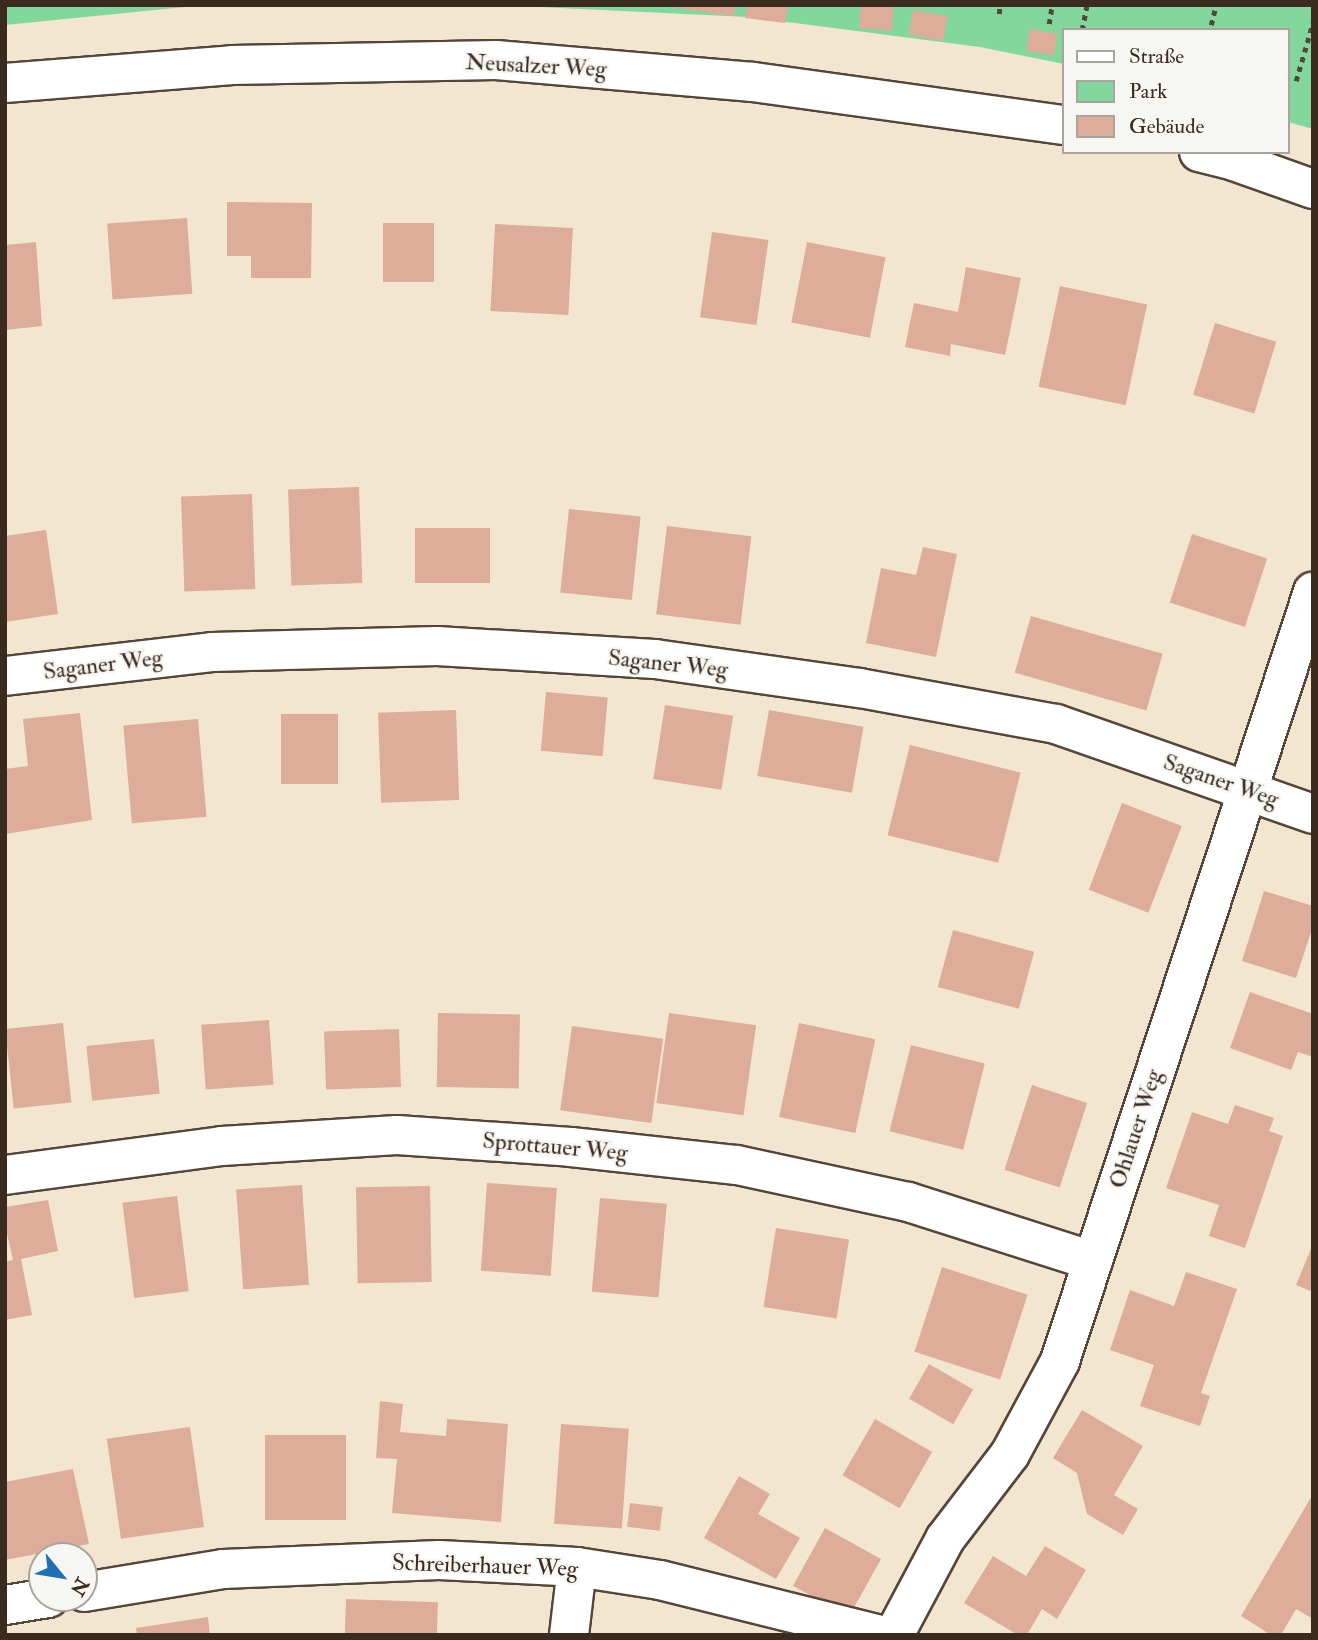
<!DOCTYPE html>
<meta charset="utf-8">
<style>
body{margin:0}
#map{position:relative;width:1318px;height:1640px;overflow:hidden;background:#f2e6d0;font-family:"IM FELL Double Pica",serif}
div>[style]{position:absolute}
.green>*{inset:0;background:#82d89c}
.building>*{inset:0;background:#ddad99;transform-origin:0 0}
.path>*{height:4.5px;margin-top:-2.25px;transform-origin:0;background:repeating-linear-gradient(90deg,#564639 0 5px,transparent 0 10px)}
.roads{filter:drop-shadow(2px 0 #564639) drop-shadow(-2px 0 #564639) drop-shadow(0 2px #564639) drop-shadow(0 -2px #564639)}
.minor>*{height:38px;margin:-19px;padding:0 19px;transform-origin:19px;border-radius:19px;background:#fff}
span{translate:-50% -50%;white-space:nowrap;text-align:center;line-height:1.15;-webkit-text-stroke:5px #f6f6f2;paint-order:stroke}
.street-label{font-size:23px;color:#3b2a1e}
.frame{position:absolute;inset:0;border:7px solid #3b2a1e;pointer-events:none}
.legend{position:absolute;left:1062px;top:28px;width:228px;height:126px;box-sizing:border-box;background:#f6f6f2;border:2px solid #aba49d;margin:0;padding:9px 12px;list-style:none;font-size:21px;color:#3b2a1e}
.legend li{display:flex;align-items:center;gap:14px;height:35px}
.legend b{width:35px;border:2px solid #aba49d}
.north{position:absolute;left:28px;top:1542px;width:70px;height:70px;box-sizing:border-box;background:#f6f6f2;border:2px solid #aba49d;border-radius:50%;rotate:120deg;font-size:19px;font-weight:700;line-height:28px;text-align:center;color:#3b2a1e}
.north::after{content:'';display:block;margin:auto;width:24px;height:32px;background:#1f6fb2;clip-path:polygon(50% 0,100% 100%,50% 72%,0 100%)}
</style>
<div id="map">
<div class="green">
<div style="clip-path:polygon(5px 5px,205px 5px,5px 25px)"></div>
<div style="clip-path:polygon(496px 5px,1313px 5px,1313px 129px,1288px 122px,1288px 30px,1064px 30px,1064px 64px,980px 47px,748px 17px)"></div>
</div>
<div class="building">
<div style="clip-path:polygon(658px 5px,735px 5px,734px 16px)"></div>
<div style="clip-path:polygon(747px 5px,788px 5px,785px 23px,745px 18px)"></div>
<div style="left:861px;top:5px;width:33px;height:23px;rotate:5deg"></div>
<div style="left:913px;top:10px;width:35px;height:25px;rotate:10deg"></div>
<div style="left:1030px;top:29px;width:28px;height:22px;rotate:10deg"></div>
<div style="clip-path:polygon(227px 202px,312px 203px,311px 278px,251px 278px,251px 256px,227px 256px)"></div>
<div style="left:187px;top:218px;width:76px;height:80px;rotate:86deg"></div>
<div style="left:383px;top:223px;width:51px;height:59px"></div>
<div style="left:495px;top:224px;width:78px;height:87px;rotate:3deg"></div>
<div style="left:712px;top:232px;width:57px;height:86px;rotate:8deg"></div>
<div style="clip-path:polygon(36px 242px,42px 326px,5px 330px,5px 245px)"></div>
<div style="left:807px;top:242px;width:80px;height:82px;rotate:11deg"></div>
<div style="clip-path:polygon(966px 267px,1021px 278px,1005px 355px,951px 344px,950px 356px,905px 347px,914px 303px,958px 312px)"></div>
<div style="left:1060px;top:286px;width:89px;height:103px;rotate:12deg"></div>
<div style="left:1215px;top:323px;width:64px;height:75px;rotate:17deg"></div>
<div style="left:359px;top:487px;width:96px;height:71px;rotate:88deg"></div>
<div style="left:252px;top:494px;width:95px;height:71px;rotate:88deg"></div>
<div style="left:569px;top:509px;width:72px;height:84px;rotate:6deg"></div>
<div style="left:667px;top:526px;width:85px;height:89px;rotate:7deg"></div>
<div style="left:415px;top:528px;width:75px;height:55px"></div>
<div style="clip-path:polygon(46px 530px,58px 614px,5px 622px,5px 536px)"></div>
<div style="left:1192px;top:534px;width:79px;height:72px;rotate:18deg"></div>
<div style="clip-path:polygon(923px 547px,957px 554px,936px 657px,866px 643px,881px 568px,916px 575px)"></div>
<div style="left:1031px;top:616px;width:137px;height:59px;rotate:16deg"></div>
<div style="left:546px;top:692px;width:62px;height:59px;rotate:5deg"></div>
<div style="left:665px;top:705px;width:69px;height:75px;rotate:9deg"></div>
<div style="left:456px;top:710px;width:90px;height:78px;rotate:88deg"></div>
<div style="left:769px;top:710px;width:96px;height:67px;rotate:10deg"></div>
<div style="clip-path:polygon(80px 713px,92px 820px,5px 834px,5px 769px,28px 766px,23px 719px)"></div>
<div style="left:281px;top:714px;width:57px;height:70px"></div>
<div style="left:198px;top:719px;width:98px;height:75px;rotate:85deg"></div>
<div style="left:910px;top:745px;width:114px;height:93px;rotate:14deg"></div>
<div style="left:1122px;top:803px;width:64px;height:93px;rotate:21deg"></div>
<div style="clip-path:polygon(1264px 891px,1313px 906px,1313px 926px,1296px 978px,1242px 961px)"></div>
<div style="left:953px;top:930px;width:84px;height:59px;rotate:15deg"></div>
<div style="clip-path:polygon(1250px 992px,1313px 1014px,1313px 1057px,1298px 1052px,1291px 1070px,1230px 1048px)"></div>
<div style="left:438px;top:1013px;width:82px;height:74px;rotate:1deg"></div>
<div style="left:669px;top:1013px;width:88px;height:91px;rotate:8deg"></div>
<div style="left:269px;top:1020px;width:65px;height:68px;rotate:86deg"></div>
<div style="left:63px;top:1023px;width:80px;height:58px;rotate:84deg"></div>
<div style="left:799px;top:1023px;width:78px;height:96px;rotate:12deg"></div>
<div style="left:572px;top:1026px;width:92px;height:85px;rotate:8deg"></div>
<div style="left:399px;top:1029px;width:58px;height:75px;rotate:88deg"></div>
<div style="left:154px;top:1039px;width:55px;height:68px;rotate:84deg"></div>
<div style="left:911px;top:1045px;width:76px;height:89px;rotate:14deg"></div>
<div style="left:1032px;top:1085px;width:58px;height:89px;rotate:18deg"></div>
<div style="clip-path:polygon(1235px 1105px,1274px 1118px,1269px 1131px,1283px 1136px,1245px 1248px,1209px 1236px,1219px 1205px,1166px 1188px,1192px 1112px,1228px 1124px)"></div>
<div style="left:487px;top:1183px;width:70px;height:88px;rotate:4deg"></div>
<div style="left:302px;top:1185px;width:100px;height:66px;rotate:86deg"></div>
<div style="left:430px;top:1186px;width:96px;height:74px;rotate:89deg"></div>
<div style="left:177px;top:1196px;width:96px;height:55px;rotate:83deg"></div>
<div style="left:600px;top:1198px;width:67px;height:94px;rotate:5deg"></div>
<div style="clip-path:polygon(48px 1200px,58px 1251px,21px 1259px,32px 1315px,5px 1320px,5px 1262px,13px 1260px,5px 1225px,5px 1207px)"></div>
<div style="left:776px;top:1228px;width:74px;height:80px;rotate:9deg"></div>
<div style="clip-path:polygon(1313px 1244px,1313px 1292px,1296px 1285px)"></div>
<div style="left:942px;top:1267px;width:90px;height:89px;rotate:18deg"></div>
<div style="clip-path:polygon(1186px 1272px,1237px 1289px,1201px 1393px,1210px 1396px,1200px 1426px,1140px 1406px,1154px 1365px,1110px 1350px,1130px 1290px,1174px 1306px)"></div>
<div style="left:929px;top:1364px;width:51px;height:40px;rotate:30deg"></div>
<div style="clip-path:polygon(380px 1401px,403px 1404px,400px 1432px,446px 1436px,447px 1419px,508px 1424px,501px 1522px,392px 1513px,397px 1459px,376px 1458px)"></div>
<div style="clip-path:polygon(1082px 1410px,1143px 1446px,1114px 1495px,1138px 1509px,1123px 1535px,1087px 1514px,1077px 1473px,1053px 1458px)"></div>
<div style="left:875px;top:1419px;width:66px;height:65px;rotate:30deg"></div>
<div style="left:561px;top:1424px;width:68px;height:100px;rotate:4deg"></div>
<div style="left:190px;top:1427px;width:101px;height:84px;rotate:82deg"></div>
<div style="left:265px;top:1435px;width:81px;height:85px"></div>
<div style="clip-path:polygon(73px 1469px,89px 1544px,5px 1560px,5px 1482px)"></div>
<div style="clip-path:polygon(739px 1476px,770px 1494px,758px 1514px,800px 1538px,776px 1579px,704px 1538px)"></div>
<div style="clip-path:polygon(1313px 1494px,1313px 1619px,1296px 1609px,1281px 1635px,1271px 1635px,1241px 1616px)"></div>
<div style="left:630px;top:1503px;width:33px;height:24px;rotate:7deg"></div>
<div style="left:825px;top:1528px;width:64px;height:66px;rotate:29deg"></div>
<div style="clip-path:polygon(1045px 1546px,1086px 1570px,1057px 1619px,1042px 1609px,1027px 1635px,1018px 1635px,964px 1603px,993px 1556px,1026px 1576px)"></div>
<div style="left:346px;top:1599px;width:92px;height:36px;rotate:2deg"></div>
<div style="clip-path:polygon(208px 1617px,210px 1635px,137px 1635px,136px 1628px)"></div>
</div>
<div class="path">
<div style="left:999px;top:14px;width:9px;rotate:-84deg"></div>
<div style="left:1049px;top:24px;width:19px;rotate:-81deg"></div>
<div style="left:1211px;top:25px;width:21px;rotate:-76deg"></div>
<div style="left:1082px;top:30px;width:25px;rotate:-79deg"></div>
<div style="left:1296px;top:81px;width:61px;rotate:-73.9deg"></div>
</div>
<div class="roads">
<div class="minor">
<div style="left:5px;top:83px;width:228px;rotate:-4.5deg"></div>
<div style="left:232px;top:65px;width:264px;rotate:-1.1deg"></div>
<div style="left:496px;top:60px;width:258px;rotate:4.9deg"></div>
<div style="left:753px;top:82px;width:314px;rotate:7.9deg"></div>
<div style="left:1199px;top:152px;width:36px;rotate:14deg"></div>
<div style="left:1234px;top:161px;width:84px;rotate:19.5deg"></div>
<div style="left:5px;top:676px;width:208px;rotate:-6.6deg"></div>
<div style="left:212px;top:652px;width:225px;rotate:-1.5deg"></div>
<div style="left:437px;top:646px;width:218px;rotate:3.4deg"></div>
<div style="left:655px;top:659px;width:207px;rotate:8.1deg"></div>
<div style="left:860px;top:688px;width:199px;rotate:10.4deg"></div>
<div style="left:1056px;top:724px;width:272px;rotate:19.3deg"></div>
<div style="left:5px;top:1175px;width:219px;rotate:-7.6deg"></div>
<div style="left:222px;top:1146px;width:175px;rotate:-3.6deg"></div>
<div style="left:397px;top:1135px;width:174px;rotate:3.9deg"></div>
<div style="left:571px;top:1147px;width:167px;rotate:6.2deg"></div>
<div style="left:737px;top:1165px;width:175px;rotate:12.2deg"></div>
<div style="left:908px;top:1202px;width:194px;rotate:17.7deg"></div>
<div style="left:84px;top:1592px;width:141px;rotate:-9.4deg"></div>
<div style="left:223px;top:1569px;width:216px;rotate:-2.4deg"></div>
<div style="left:439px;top:1560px;width:138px;rotate:2.9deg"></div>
<div style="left:577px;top:1567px;width:84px;rotate:8.9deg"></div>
<div style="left:660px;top:1580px;width:228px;rotate:14deg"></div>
<div style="left:5px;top:1605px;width:44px;rotate:-9.2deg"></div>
<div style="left:569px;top:1635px;width:68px;rotate:-83.3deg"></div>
<div style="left:894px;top:1635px;width:109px;rotate:-62deg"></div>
<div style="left:945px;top:1539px;width:107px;rotate:-52.6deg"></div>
<div style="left:1010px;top:1454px;width:106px;rotate:-61.7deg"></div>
<div style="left:1060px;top:1361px;width:810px;rotate:-71.79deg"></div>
</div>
</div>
<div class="street-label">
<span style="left:536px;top:66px;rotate:3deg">Neusalzer Weg</span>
<span style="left:668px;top:664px;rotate:6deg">Saganer Weg</span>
<span style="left:103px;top:665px;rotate:-7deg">Saganer Weg</span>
<span style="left:1221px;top:781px;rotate:19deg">Saganer Weg</span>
<span style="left:1136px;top:1129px;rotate:-72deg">Ohlauer Weg</span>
<span style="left:555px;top:1147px;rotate:5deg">Sprottauer Weg</span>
<span style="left:485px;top:1566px;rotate:2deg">Schreiberhauer Weg</span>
</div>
<div class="frame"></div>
<ul class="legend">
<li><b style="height:9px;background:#fff"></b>Straße</li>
<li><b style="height:19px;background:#82d89c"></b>Park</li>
<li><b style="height:19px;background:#ddad99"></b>Gebäude</li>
</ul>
<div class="north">N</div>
</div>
